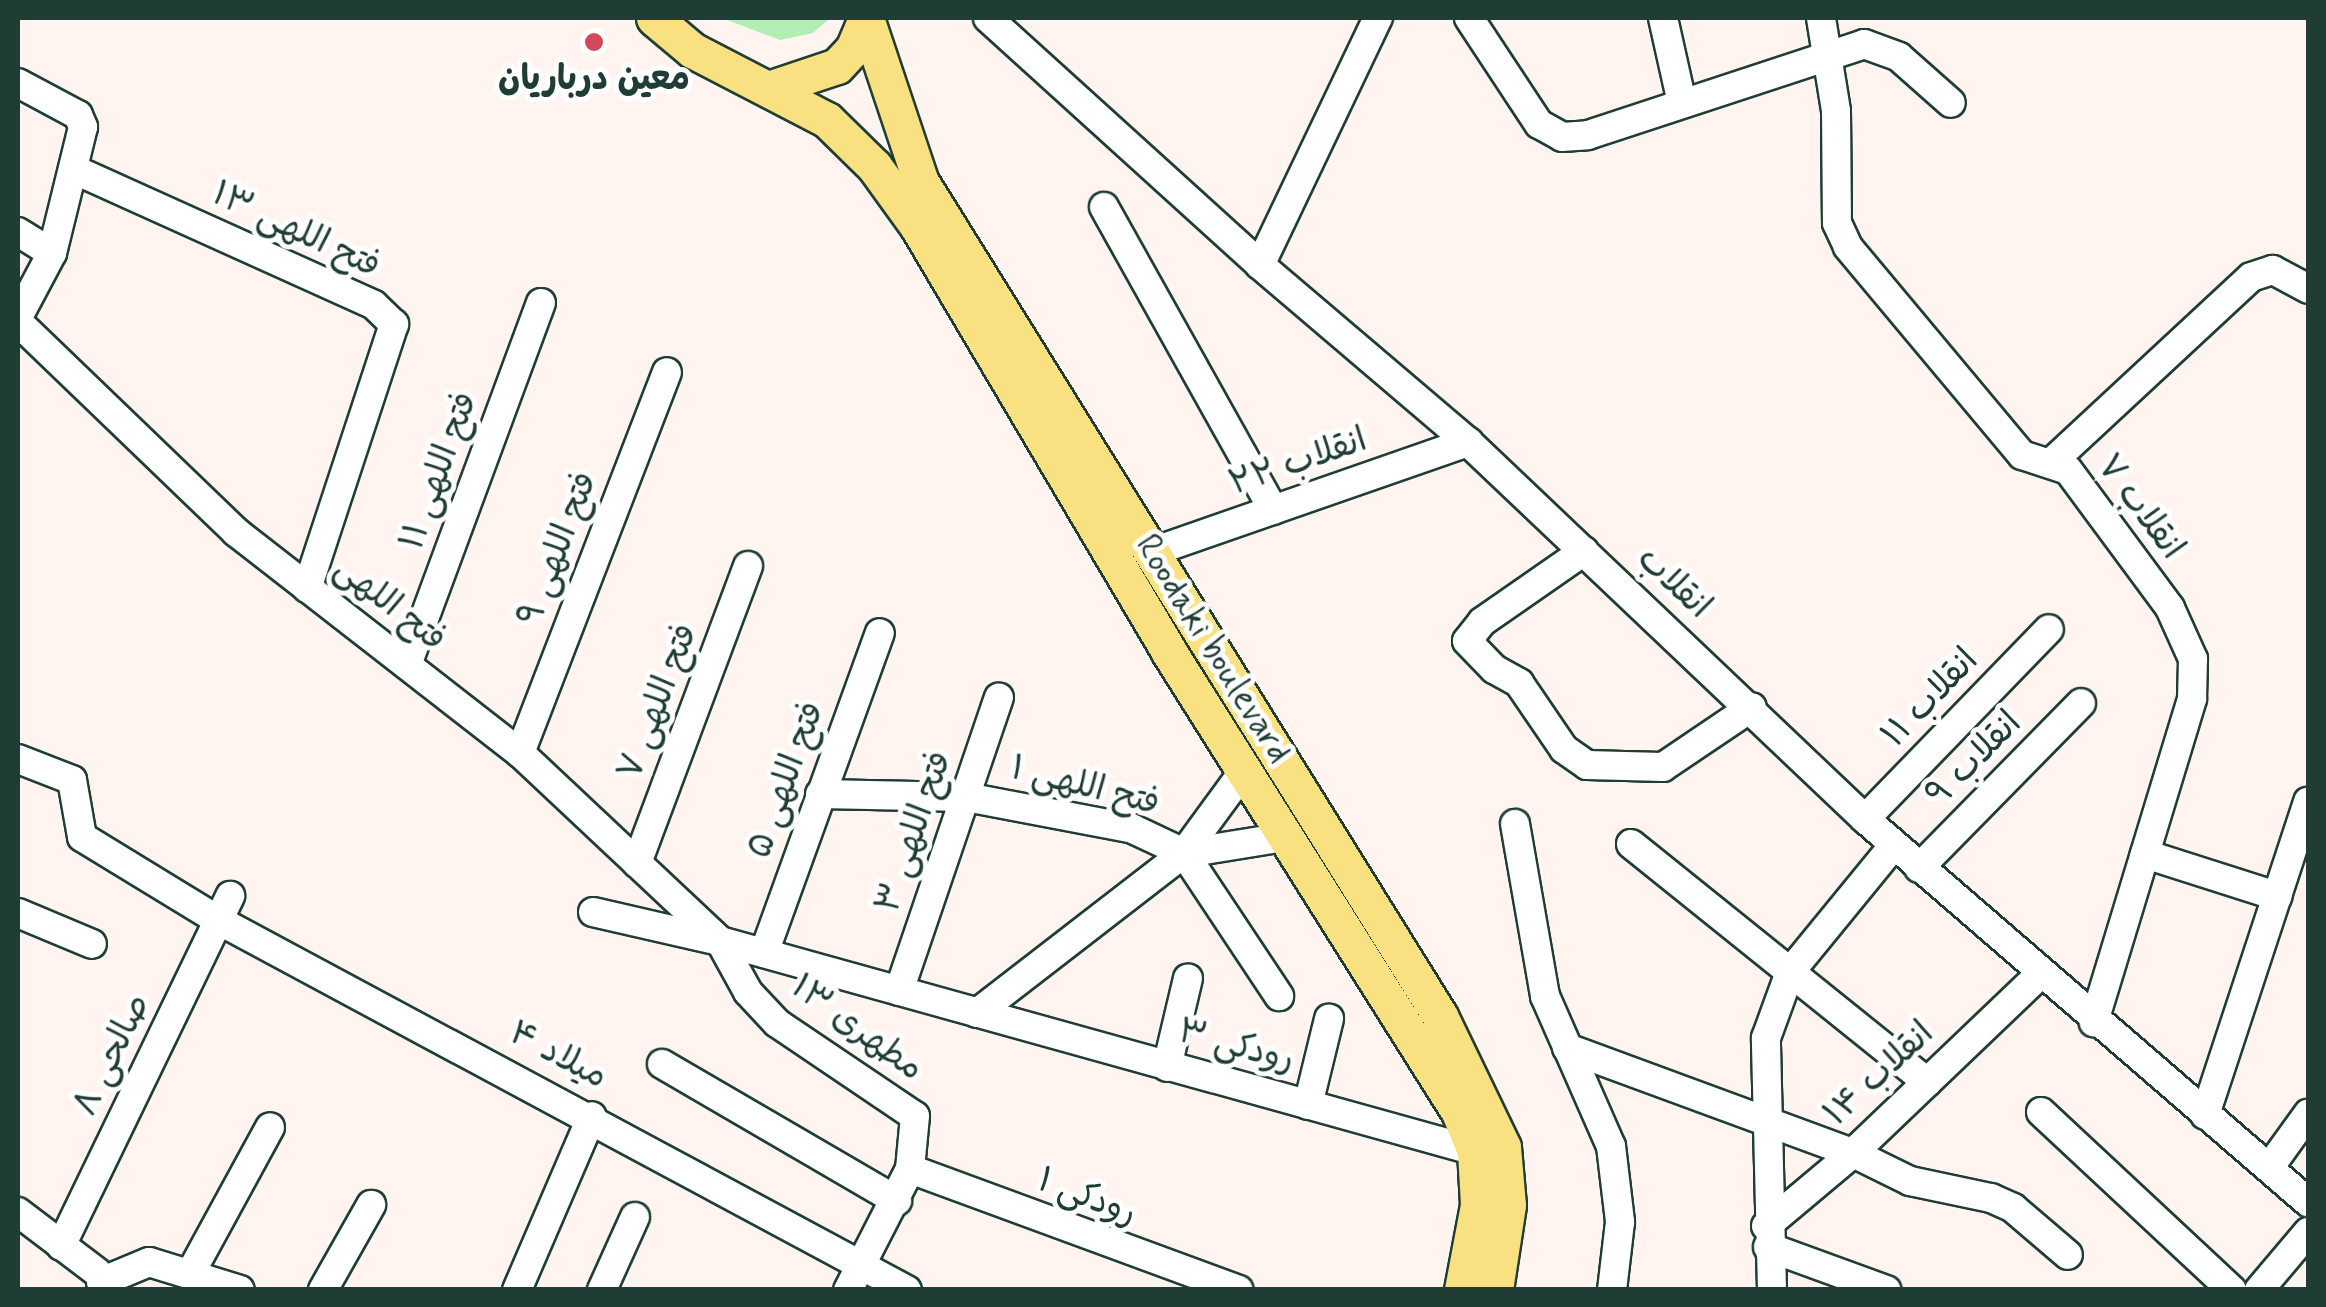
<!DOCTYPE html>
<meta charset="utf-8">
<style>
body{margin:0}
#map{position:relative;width:2326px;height:1307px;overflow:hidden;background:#fff4ef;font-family:Mynerve,"Playpen Sans Arabic",sans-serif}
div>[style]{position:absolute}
.green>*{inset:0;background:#b2eeb3}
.roads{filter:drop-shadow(2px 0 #1f3d34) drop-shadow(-2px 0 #1f3d34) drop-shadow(0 2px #1f3d34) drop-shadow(0 -2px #1f3d34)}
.minor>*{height:28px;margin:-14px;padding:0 14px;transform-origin:14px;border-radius:14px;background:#fff}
.major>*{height:35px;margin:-17.5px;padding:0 17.5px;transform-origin:17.5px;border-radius:17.5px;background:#f9e181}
.dots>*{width:28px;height:28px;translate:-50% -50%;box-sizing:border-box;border:5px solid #fff;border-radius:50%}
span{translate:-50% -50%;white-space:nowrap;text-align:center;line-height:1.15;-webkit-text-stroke:10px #fff;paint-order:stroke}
.poi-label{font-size:35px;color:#1f3d34;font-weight:700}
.street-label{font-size:35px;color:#1f3d34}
.frame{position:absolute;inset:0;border:20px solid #1f3d34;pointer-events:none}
</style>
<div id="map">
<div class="green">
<div style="clip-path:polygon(722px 18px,830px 18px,813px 33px,780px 40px)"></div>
</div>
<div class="roads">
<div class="minor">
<div style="left:988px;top:18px;width:367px;rotate:42.2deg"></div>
<div style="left:1260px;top:265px;width:273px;rotate:40.4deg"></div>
<div style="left:1468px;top:442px;width:547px;rotate:43.52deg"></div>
<div style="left:1865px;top:819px;width:586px;rotate:40.85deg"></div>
<div style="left:1469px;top:18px;width:127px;rotate:56.6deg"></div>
<div style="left:1539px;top:124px;width:26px;rotate:29deg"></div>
<div style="left:1562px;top:137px;width:26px;rotate:-4deg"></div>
<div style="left:1588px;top:135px;width:291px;rotate:-18.2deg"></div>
<div style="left:1864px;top:44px;width:37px;rotate:20deg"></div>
<div style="left:1899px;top:57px;width:69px;rotate:41.5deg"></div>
<div style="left:1663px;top:18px;width:87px;rotate:77.4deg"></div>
<div style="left:1821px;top:18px;width:94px;rotate:80.8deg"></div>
<div style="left:1836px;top:111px;width:112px;rotate:89.5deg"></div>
<div style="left:1837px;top:223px;width:26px;rotate:65deg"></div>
<div style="left:1848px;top:247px;width:271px;rotate:50.1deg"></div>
<div style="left:2022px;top:455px;width:48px;rotate:18.1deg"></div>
<div style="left:2068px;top:470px;width:172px;rotate:53.5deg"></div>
<div style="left:2170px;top:608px;width:56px;rotate:65.7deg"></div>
<div style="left:2193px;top:659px;width:40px;rotate:91.4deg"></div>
<div style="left:2192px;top:699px;width:338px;rotate:106.9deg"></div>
<div style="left:18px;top:83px;width:68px;rotate:28.1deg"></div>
<div style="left:78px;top:115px;width:13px;rotate:67deg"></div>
<div style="left:83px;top:127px;width:130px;rotate:103.8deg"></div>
<div style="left:52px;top:253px;width:72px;rotate:118deg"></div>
<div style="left:73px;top:169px;width:330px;rotate:24.3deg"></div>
<div style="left:374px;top:305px;width:28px;rotate:44deg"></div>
<div style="left:394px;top:324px;width:278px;rotate:108.2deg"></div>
<div style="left:1104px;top:207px;width:347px;rotate:60.8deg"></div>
<div style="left:18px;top:232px;width:40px;rotate:32deg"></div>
<div style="left:1260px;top:265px;width:274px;rotate:-64.5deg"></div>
<div style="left:18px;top:322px;width:303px;rotate:43.9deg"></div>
<div style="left:236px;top:532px;width:360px;rotate:37.9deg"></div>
<div style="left:520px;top:753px;width:274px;rotate:43.2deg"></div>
<div style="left:720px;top:941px;width:58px;rotate:61.2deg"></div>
<div style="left:748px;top:992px;width:42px;rotate:46.9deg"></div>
<div style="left:777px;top:1023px;width:166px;rotate:34deg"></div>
<div style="left:915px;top:1116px;width:53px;rotate:95.4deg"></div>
<div style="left:910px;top:1169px;width:136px;rotate:117.1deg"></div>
<div style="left:2053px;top:461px;width:270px;rotate:-42.9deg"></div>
<div style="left:2251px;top:277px;width:23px;rotate:-18deg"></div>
<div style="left:2273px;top:270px;width:40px;rotate:28deg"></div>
<div style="left:1584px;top:551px;width:124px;rotate:145.2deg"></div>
<div style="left:1482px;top:622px;width:24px;rotate:128deg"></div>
<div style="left:1467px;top:641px;width:39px;rotate:46deg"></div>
<div style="left:1494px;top:669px;width:29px;rotate:29deg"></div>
<div style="left:1519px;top:683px;width:80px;rotate:55.7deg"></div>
<div style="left:1564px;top:749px;width:28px;rotate:35deg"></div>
<div style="left:1587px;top:765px;width:76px;rotate:1.5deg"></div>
<div style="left:1663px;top:767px;width:107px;rotate:-34deg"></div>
<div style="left:1152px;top:552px;width:335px;rotate:-19.2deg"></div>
<div style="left:407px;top:665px;width:386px;rotate:-69.7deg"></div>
<div style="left:520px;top:753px;width:408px;rotate:-68.9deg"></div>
<div style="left:18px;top:759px;width:58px;rotate:21.3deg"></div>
<div style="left:72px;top:780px;width:58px;rotate:80deg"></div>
<div style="left:82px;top:837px;width:159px;rotate:31.4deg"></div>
<div style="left:218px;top:920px;width:782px;rotate:28.24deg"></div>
<div style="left:820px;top:794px;width:146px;rotate:1.2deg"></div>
<div style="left:966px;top:797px;width:170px;rotate:10.8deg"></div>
<div style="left:1133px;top:829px;width:56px;rotate:25.2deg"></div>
<div style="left:1865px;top:819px;width:264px;rotate:-45.9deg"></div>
<div style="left:1515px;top:824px;width:175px;rotate:80.1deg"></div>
<div style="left:1545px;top:996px;width:164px;rotate:66.3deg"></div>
<div style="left:1611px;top:1146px;width:77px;rotate:83.2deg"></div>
<div style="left:1620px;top:1222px;width:68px;rotate:96.7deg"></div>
<div style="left:1631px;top:844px;width:380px;rotate:38.8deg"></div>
<div style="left:1184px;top:853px;width:172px;rotate:56.4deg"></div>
<div style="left:1186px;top:853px;width:100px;rotate:-9.2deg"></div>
<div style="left:2145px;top:854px;width:139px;rotate:17.7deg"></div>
<div style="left:637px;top:863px;width:317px;rotate:-69.5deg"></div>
<div style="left:1919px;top:868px;width:231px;rotate:-45.5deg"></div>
<div style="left:593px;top:912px;width:130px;rotate:12.9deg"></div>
<div style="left:720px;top:941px;width:784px;rotate:15.54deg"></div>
<div style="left:18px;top:913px;width:80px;rotate:22.7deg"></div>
<div style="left:764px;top:953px;width:340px;rotate:-70.1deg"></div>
<div style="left:899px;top:991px;width:310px;rotate:-71.2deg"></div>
<div style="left:977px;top:1013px;width:262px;rotate:-37.7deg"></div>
<div style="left:1184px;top:853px;width:102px;rotate:-53.8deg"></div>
<div style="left:1567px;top:1048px;width:305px;rotate:20.2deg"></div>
<div style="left:1853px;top:1153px;width:64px;rotate:26.2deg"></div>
<div style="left:1910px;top:1181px;width:83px;rotate:11.9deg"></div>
<div style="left:1991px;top:1198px;width:24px;rotate:24deg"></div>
<div style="left:2013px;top:1208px;width:72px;rotate:40.5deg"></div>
<div style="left:662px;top:1064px;width:272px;rotate:30.2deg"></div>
<div style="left:1167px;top:1067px;width:91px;rotate:-76.7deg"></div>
<div style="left:1308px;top:1105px;width:89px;rotate:-76.3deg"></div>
<div style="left:2041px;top:1112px;width:261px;rotate:43deg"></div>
<div style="left:2205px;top:1115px;width:330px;rotate:-71.8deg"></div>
<div style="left:2269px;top:1168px;width:67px;rotate:-54.2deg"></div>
<div style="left:910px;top:1169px;width:350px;rotate:20.2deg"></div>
<div style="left:18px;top:1212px;width:99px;rotate:37.2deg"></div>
<div style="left:1766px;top:1226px;width:114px;rotate:-40deg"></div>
<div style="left:1853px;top:1153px;width:259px;rotate:-43.7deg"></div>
<div style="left:61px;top:1246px;width:389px;rotate:-64.2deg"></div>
<div style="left:1768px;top:1247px;width:126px;rotate:20deg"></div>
<div style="left:190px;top:1274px;width:167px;rotate:-61.4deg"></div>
<div style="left:101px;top:1282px;width:52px;rotate:-22.6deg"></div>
<div style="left:149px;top:1262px;width:95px;rotate:17.1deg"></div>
<div style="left:323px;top:1290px;width:98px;rotate:-60.5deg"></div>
<div style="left:517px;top:1290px;width:189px;rotate:-66.7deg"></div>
<div style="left:602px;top:1290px;width:80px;rotate:-65.7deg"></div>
<div style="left:1772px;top:1290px;width:252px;rotate:-91.4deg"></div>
<div style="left:1766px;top:1038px;width:70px;rotate:-70deg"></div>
<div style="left:1790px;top:972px;width:164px;rotate:-50.7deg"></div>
<div style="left:2259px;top:1290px;width:76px;rotate:-49.8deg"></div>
</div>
<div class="major">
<div style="left:654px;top:18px;width:50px;rotate:40.1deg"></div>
<div style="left:692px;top:50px;width:152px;rotate:27.4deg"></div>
<div style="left:827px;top:120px;width:66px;rotate:44.4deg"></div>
<div style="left:874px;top:166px;width:75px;rotate:54.2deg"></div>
<div style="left:918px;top:227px;width:494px;rotate:59.4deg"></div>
<div style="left:1169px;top:652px;width:544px;rotate:57.77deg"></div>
<div style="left:1459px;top:1112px;width:42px;rotate:67.7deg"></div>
<div style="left:1475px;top:1151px;width:54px;rotate:86.8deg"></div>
<div style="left:1478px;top:1205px;width:86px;rotate:100.7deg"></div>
<div style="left:867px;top:21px;width:170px;rotate:71.5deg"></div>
<div style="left:921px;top:182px;width:982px;rotate:58.11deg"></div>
<div style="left:1440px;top:1016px;width:145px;rotate:64.3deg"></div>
<div style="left:1503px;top:1147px;width:58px;rotate:85.1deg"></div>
<div style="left:1508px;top:1205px;width:86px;rotate:98.7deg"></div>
<div style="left:774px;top:87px;width:66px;rotate:-18.4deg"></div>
<div style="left:837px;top:66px;width:23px;rotate:-47deg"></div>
<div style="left:853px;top:49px;width:34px;rotate:-67deg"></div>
</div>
</div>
<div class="dots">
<div style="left:594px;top:42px;background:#d1495b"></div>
</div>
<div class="poi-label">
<span style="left:594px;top:79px">معین درباریان</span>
</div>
<div class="street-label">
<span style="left:296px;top:230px;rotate:25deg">فتح اللهی ۱۳</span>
<span style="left:1298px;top:462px;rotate:-19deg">انقلاب ۲۲</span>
<span style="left:439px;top:471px;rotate:-70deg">فتح اللهی ۱۱</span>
<span style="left:2140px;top:507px;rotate:53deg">انقلاب ۷</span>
<span style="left:558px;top:549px;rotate:-69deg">فتح اللهی ۹</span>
<span style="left:1674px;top:583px;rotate:43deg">انقلاب</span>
<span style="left:390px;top:604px;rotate:38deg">فتح اللهی</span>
<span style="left:1213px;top:649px;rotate:58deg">Roodaki boulevard</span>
<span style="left:1930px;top:698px;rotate:-46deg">انقلاب ۱۱</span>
<span style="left:658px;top:702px;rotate:-69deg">فتح اللهی ۷</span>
<span style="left:1974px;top:759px;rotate:-45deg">انقلاب ۹</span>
<span style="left:786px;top:780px;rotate:-70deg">فتح اللهی ۵</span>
<span style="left:1085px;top:786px;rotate:14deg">فتح اللهی ۱</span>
<span style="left:914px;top:832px;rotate:-71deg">فتح اللهی ۳</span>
<span style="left:857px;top:1028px;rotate:36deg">مطهری ۱۳</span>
<span style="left:1236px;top:1046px;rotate:15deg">رودکی ۳</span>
<span style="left:112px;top:1055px;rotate:-64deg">صالحی ۸</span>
<span style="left:558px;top:1055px;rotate:28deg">میلاد ۴</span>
<span style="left:1879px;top:1074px;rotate:-43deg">انقلاب ۱۴</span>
<span style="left:1087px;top:1197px;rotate:21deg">رودکی ۱</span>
</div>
<div class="frame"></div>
</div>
